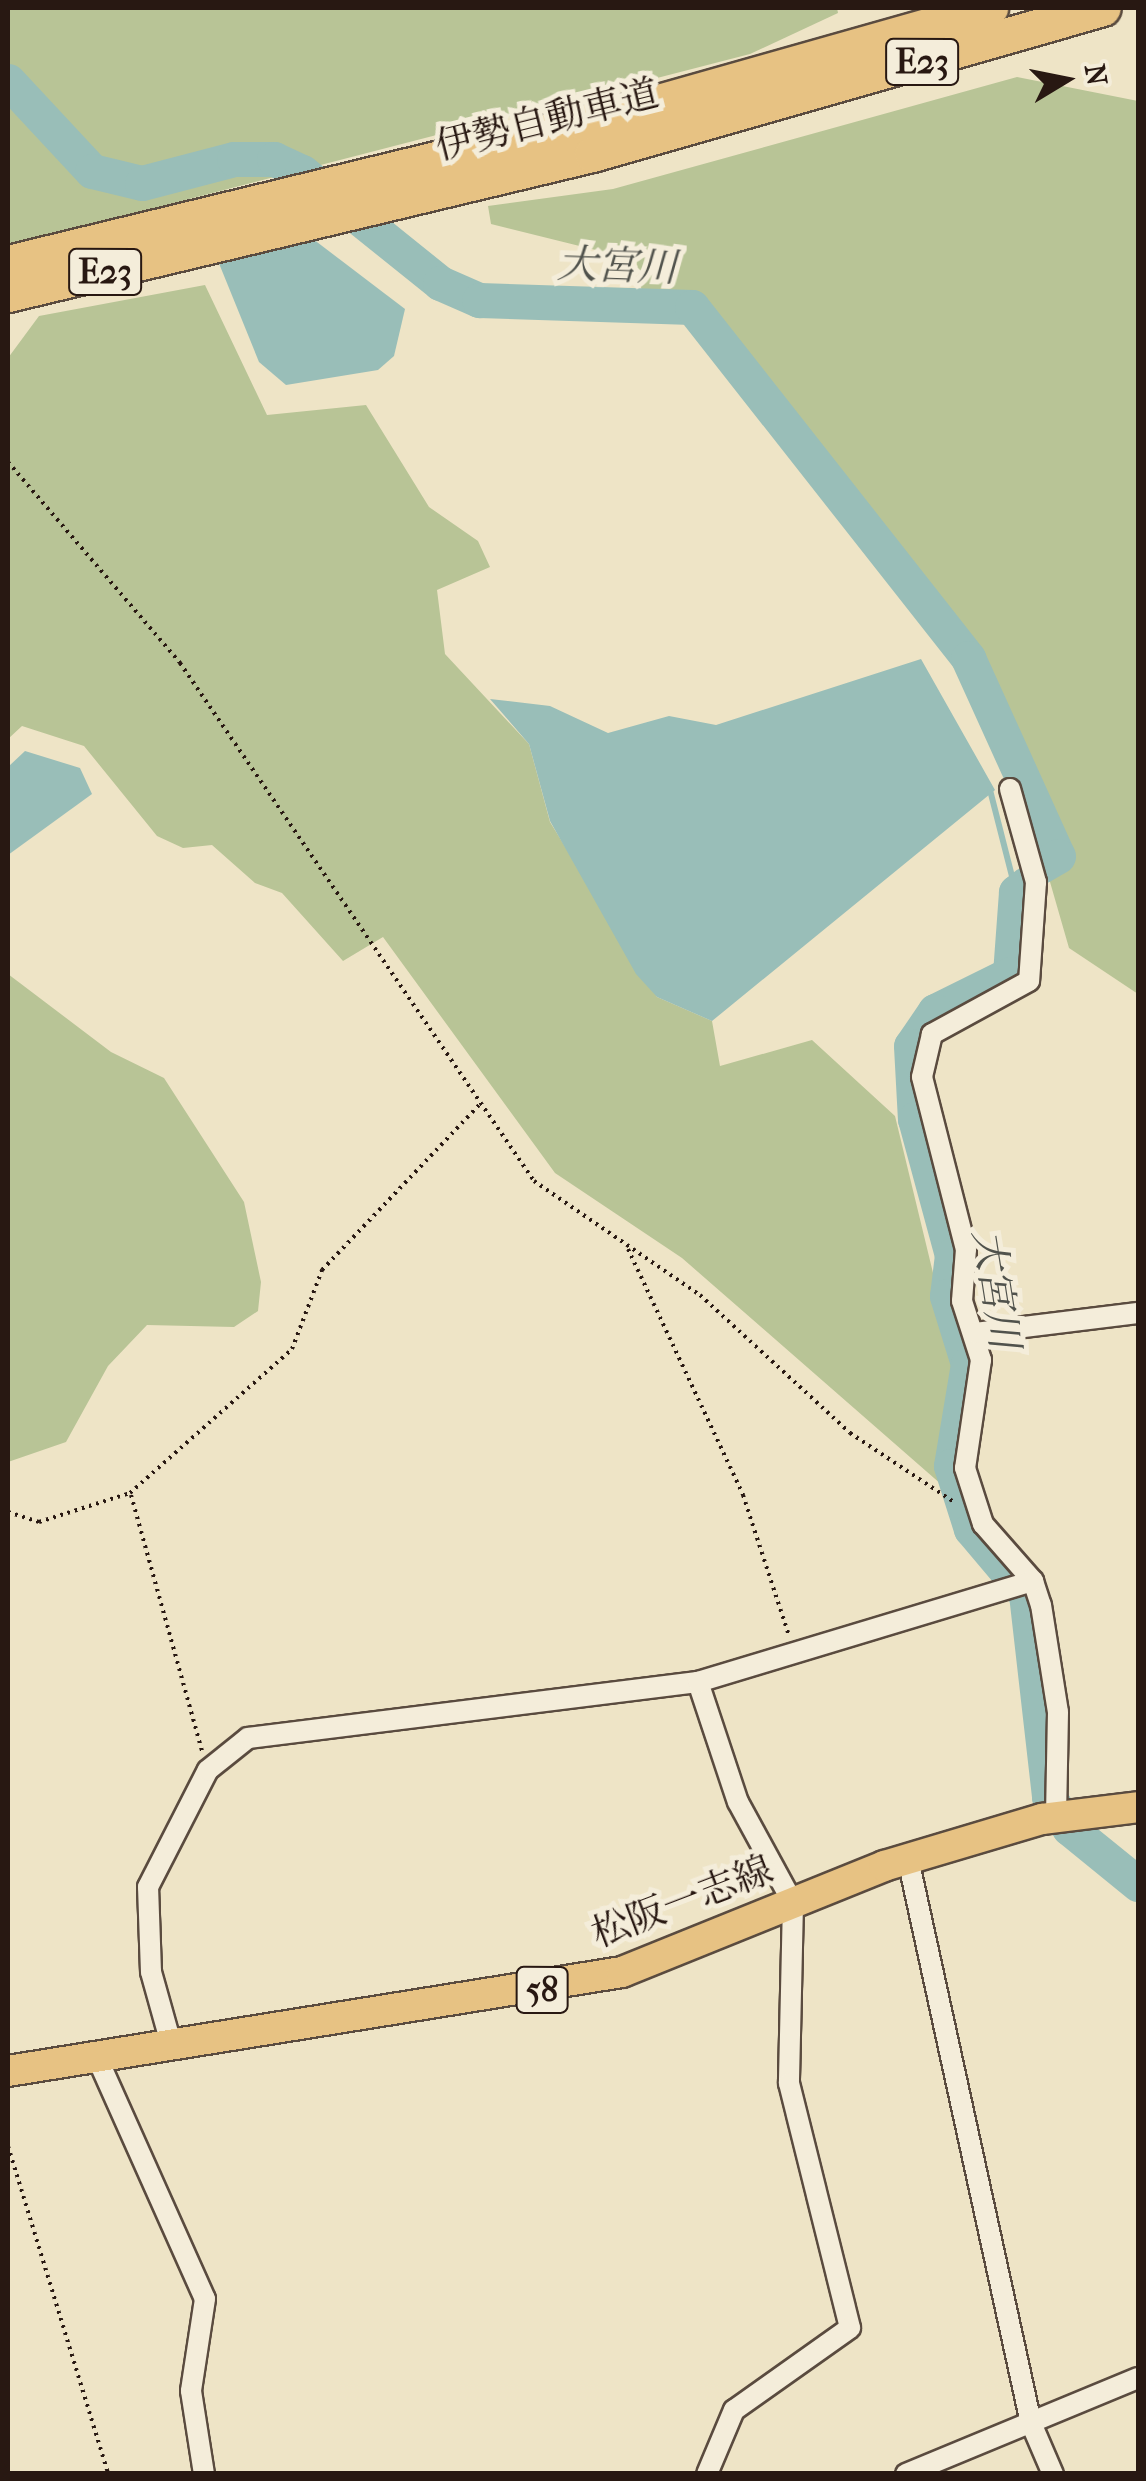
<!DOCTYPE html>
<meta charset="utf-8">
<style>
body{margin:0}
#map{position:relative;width:1146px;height:2481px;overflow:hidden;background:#eee4c6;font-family:"IM FELL French Canon","Noto Serif JP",serif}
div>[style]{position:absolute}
.green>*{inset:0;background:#b8c496}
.water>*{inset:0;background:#99beb8}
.stream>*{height:6px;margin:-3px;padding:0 3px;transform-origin:3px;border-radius:3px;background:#99beb8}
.river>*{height:35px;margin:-17.5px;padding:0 17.5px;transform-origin:17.5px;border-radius:17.5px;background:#99beb8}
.path>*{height:4px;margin-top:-2px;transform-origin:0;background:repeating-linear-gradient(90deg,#281812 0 2.5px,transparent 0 7.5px)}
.roads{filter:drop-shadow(2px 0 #5a4b3f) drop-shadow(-2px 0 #5a4b3f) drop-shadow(0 2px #5a4b3f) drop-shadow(0 -2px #5a4b3f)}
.street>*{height:20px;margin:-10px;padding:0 10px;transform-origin:10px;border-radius:10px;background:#f4edda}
.primary>*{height:30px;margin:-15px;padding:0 15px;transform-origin:15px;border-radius:15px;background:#e7c283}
.highway>*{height:35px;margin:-17.5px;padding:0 17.5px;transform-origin:17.5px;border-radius:17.5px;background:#e7c283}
span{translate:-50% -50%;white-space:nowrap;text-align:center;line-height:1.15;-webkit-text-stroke:10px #f4edda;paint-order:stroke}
.shield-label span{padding:2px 8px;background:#f4edda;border:2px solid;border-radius:8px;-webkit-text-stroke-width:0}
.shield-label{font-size:35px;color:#281812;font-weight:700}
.street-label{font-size:38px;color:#281812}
.water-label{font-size:40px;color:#50524c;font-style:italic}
.frame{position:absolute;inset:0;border:10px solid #281812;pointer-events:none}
.north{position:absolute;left:1016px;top:30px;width:100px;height:100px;-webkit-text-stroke:8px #f4edda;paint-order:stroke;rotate:80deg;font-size:28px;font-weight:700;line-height:40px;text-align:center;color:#281812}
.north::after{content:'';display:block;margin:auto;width:35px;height:45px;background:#281812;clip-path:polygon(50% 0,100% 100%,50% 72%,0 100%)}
</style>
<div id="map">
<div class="green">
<div style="clip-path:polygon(8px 8px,837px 8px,838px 13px,750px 54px,8px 246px)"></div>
<div style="clip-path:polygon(1017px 77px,1138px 101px,1138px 994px,1069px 948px,1006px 729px,975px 659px,930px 595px,685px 312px,644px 303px,636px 260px,491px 224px,488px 206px,613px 189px)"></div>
<div style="clip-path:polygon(205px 285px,267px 415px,366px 405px,429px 507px,478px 541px,490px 567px,437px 590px,445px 654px,529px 744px,550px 822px,657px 997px,712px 1021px,720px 1066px,812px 1040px,895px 1116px,957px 1372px,942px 1485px,682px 1258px,555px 1173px,383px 937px,343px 961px,282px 893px,255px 883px,212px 845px,183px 848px,157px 836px,84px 746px,22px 726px,8px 739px,8px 358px,39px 316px)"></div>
<div style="clip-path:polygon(8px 974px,111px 1052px,164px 1078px,244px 1202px,261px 1282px,258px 1311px,234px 1327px,147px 1325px,108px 1366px,66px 1442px,8px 1462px)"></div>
</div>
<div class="water">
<div style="clip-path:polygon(313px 239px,405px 309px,394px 356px,378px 370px,286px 385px,259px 362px,218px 261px)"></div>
<div style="clip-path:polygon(921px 659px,995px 790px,712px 1021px,657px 997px,636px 974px,550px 821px,529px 744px,490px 699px,550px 706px,608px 733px,669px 716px,716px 725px)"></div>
<div style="clip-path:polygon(25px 751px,80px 768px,92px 794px,8px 855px,8px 767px)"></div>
</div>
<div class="stream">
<div style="left:990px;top:790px;width:105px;rotate:75.7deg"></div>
</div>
<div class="river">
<div style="left:8px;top:81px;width:123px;rotate:47deg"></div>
<div style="left:92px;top:171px;width:51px;rotate:13.5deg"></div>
<div style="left:142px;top:183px;width:95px;rotate:-14.6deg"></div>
<div style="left:234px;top:159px;width:40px"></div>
<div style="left:274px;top:159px;width:31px;rotate:25deg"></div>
<div style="left:302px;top:172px;width:177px;rotate:38.8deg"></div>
<div style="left:440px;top:283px;width:43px;rotate:23.6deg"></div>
<div style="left:479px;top:300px;width:213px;rotate:1.9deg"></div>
<div style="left:692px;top:307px;width:447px;rotate:51.8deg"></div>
<div style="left:968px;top:658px;width:217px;rotate:65.6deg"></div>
<div style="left:1058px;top:856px;width:20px;rotate:150deg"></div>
<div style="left:1026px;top:884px;width:13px;rotate:141deg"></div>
<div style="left:1016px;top:892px;width:82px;rotate:94.2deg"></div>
<div style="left:1010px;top:974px;width:84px;rotate:153.7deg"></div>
<div style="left:935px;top:1011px;width:42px;rotate:124.4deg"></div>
<div style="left:911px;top:1046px;width:73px;rotate:86.9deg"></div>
<div style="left:915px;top:1119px;width:141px;rotate:74.8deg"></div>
<div style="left:952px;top:1255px;width:41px;rotate:97deg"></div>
<div style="left:947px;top:1296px;width:71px;rotate:72.8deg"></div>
<div style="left:968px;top:1364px;width:103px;rotate:99.5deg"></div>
<div style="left:951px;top:1466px;width:66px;rotate:72.4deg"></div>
<div style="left:971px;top:1529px;width:85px;rotate:49.8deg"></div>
<div style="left:1026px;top:1594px;width:204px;rotate:83.5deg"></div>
<div style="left:1049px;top:1797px;width:37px;rotate:57deg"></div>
<div style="left:1069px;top:1828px;width:89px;rotate:39.1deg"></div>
</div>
<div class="path">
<div style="left:8px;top:462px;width:265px;rotate:49.4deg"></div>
<div style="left:180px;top:663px;width:627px;rotate:55.65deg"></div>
<div style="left:534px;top:1181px;width:201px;rotate:34.5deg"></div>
<div style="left:700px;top:1295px;width:204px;rotate:42.6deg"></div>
<div style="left:850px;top:1433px;width:125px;rotate:33.6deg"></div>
<div style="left:628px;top:1249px;width:272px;rotate:64.9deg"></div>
<div style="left:743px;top:1495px;width:148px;rotate:71.9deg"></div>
<div style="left:131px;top:1495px;width:266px;rotate:74.5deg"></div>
<div style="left:8px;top:1512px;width:33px;rotate:18deg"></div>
<div style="left:39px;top:1522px;width:96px;rotate:-17.7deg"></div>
<div style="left:130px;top:1493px;width:217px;rotate:-41.6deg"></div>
<div style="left:292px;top:1349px;width:85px;rotate:-69.2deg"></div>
<div style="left:322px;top:1270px;width:229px;rotate:-46.4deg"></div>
<div style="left:8px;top:2146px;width:343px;rotate:73deg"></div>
</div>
<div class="roads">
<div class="street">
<div style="left:1010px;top:789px;width:97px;rotate:74.4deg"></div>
<div style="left:1036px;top:882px;width:99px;rotate:94deg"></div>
<div style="left:1029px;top:981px;width:111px;rotate:151.3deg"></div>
<div style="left:932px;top:1034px;width:44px;rotate:103.1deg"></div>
<div style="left:922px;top:1077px;width:178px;rotate:75.7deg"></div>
<div style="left:966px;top:1249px;width:52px;rotate:94.4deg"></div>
<div style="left:962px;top:1301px;width:62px;rotate:72.1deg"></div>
<div style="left:981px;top:1360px;width:109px;rotate:98.4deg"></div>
<div style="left:965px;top:1468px;width:59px;rotate:72.2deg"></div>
<div style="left:983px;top:1524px;width:76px;rotate:48.7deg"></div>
<div style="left:1033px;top:1581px;width:25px;rotate:72deg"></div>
<div style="left:1041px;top:1605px;width:108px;rotate:81deg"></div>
<div style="left:1058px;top:1712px;width:105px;rotate:91.1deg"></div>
<div style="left:975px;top:1333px;width:164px;rotate:-7deg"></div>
<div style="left:698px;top:1682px;width:126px;rotate:71.6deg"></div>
<div style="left:738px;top:1802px;width:115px;rotate:61.4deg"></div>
<div style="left:793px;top:1903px;width:180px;rotate:91.3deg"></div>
<div style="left:789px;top:2083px;width:252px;rotate:76deg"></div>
<div style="left:850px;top:2328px;width:142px;rotate:144.7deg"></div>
<div style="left:734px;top:2410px;width:69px;rotate:112.9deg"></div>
<div style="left:908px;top:1859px;width:577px;rotate:77.7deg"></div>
<div style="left:1031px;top:2423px;width:56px;rotate:66.7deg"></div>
<div style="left:170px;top:2040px;width:71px;rotate:-105.6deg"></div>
<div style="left:151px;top:1972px;width:85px;rotate:-92deg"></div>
<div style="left:148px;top:1887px;width:131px;rotate:-62.9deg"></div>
<div style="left:208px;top:1770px;width:51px;rotate:-38.7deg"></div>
<div style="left:248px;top:1738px;width:453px;rotate:-7.1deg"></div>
<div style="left:698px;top:1682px;width:350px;rotate:-16.8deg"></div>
<div style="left:95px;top:2053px;width:269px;rotate:65.9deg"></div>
<div style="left:205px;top:2299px;width:93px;rotate:98.7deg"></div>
<div style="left:191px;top:2391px;width:84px;rotate:81.1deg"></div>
<div style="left:906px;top:2474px;width:251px;rotate:-22.5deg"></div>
</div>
<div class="primary">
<div style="left:8px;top:2071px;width:622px;rotate:-9.16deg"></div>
<div style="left:622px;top:1972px;width:283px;rotate:-22deg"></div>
<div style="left:884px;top:1866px;width:165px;rotate:-16.6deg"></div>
<div style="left:1042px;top:1819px;width:97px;rotate:-7.1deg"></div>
</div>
<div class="highway">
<div style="left:8px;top:263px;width:593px;rotate:-13.66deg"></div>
<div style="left:584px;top:123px;width:422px;rotate:-15.8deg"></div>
<div style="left:8px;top:294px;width:601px;rotate:-13.48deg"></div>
<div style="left:592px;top:154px;width:531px;rotate:-15.95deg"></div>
</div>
</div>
<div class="shield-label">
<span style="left:922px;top:62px">E23</span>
<span style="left:105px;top:272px">E23</span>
<span style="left:542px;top:1990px">58</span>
</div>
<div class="street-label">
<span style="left:547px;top:120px;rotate:-14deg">伊勢自動車道</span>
<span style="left:682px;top:1902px;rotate:-21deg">松阪一志線</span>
</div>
<div class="water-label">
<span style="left:617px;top:266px;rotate:2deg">大宮川</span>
<span style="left:996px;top:1289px;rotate:81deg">大宮川</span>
</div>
<div class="frame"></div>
<div class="north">N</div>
</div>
